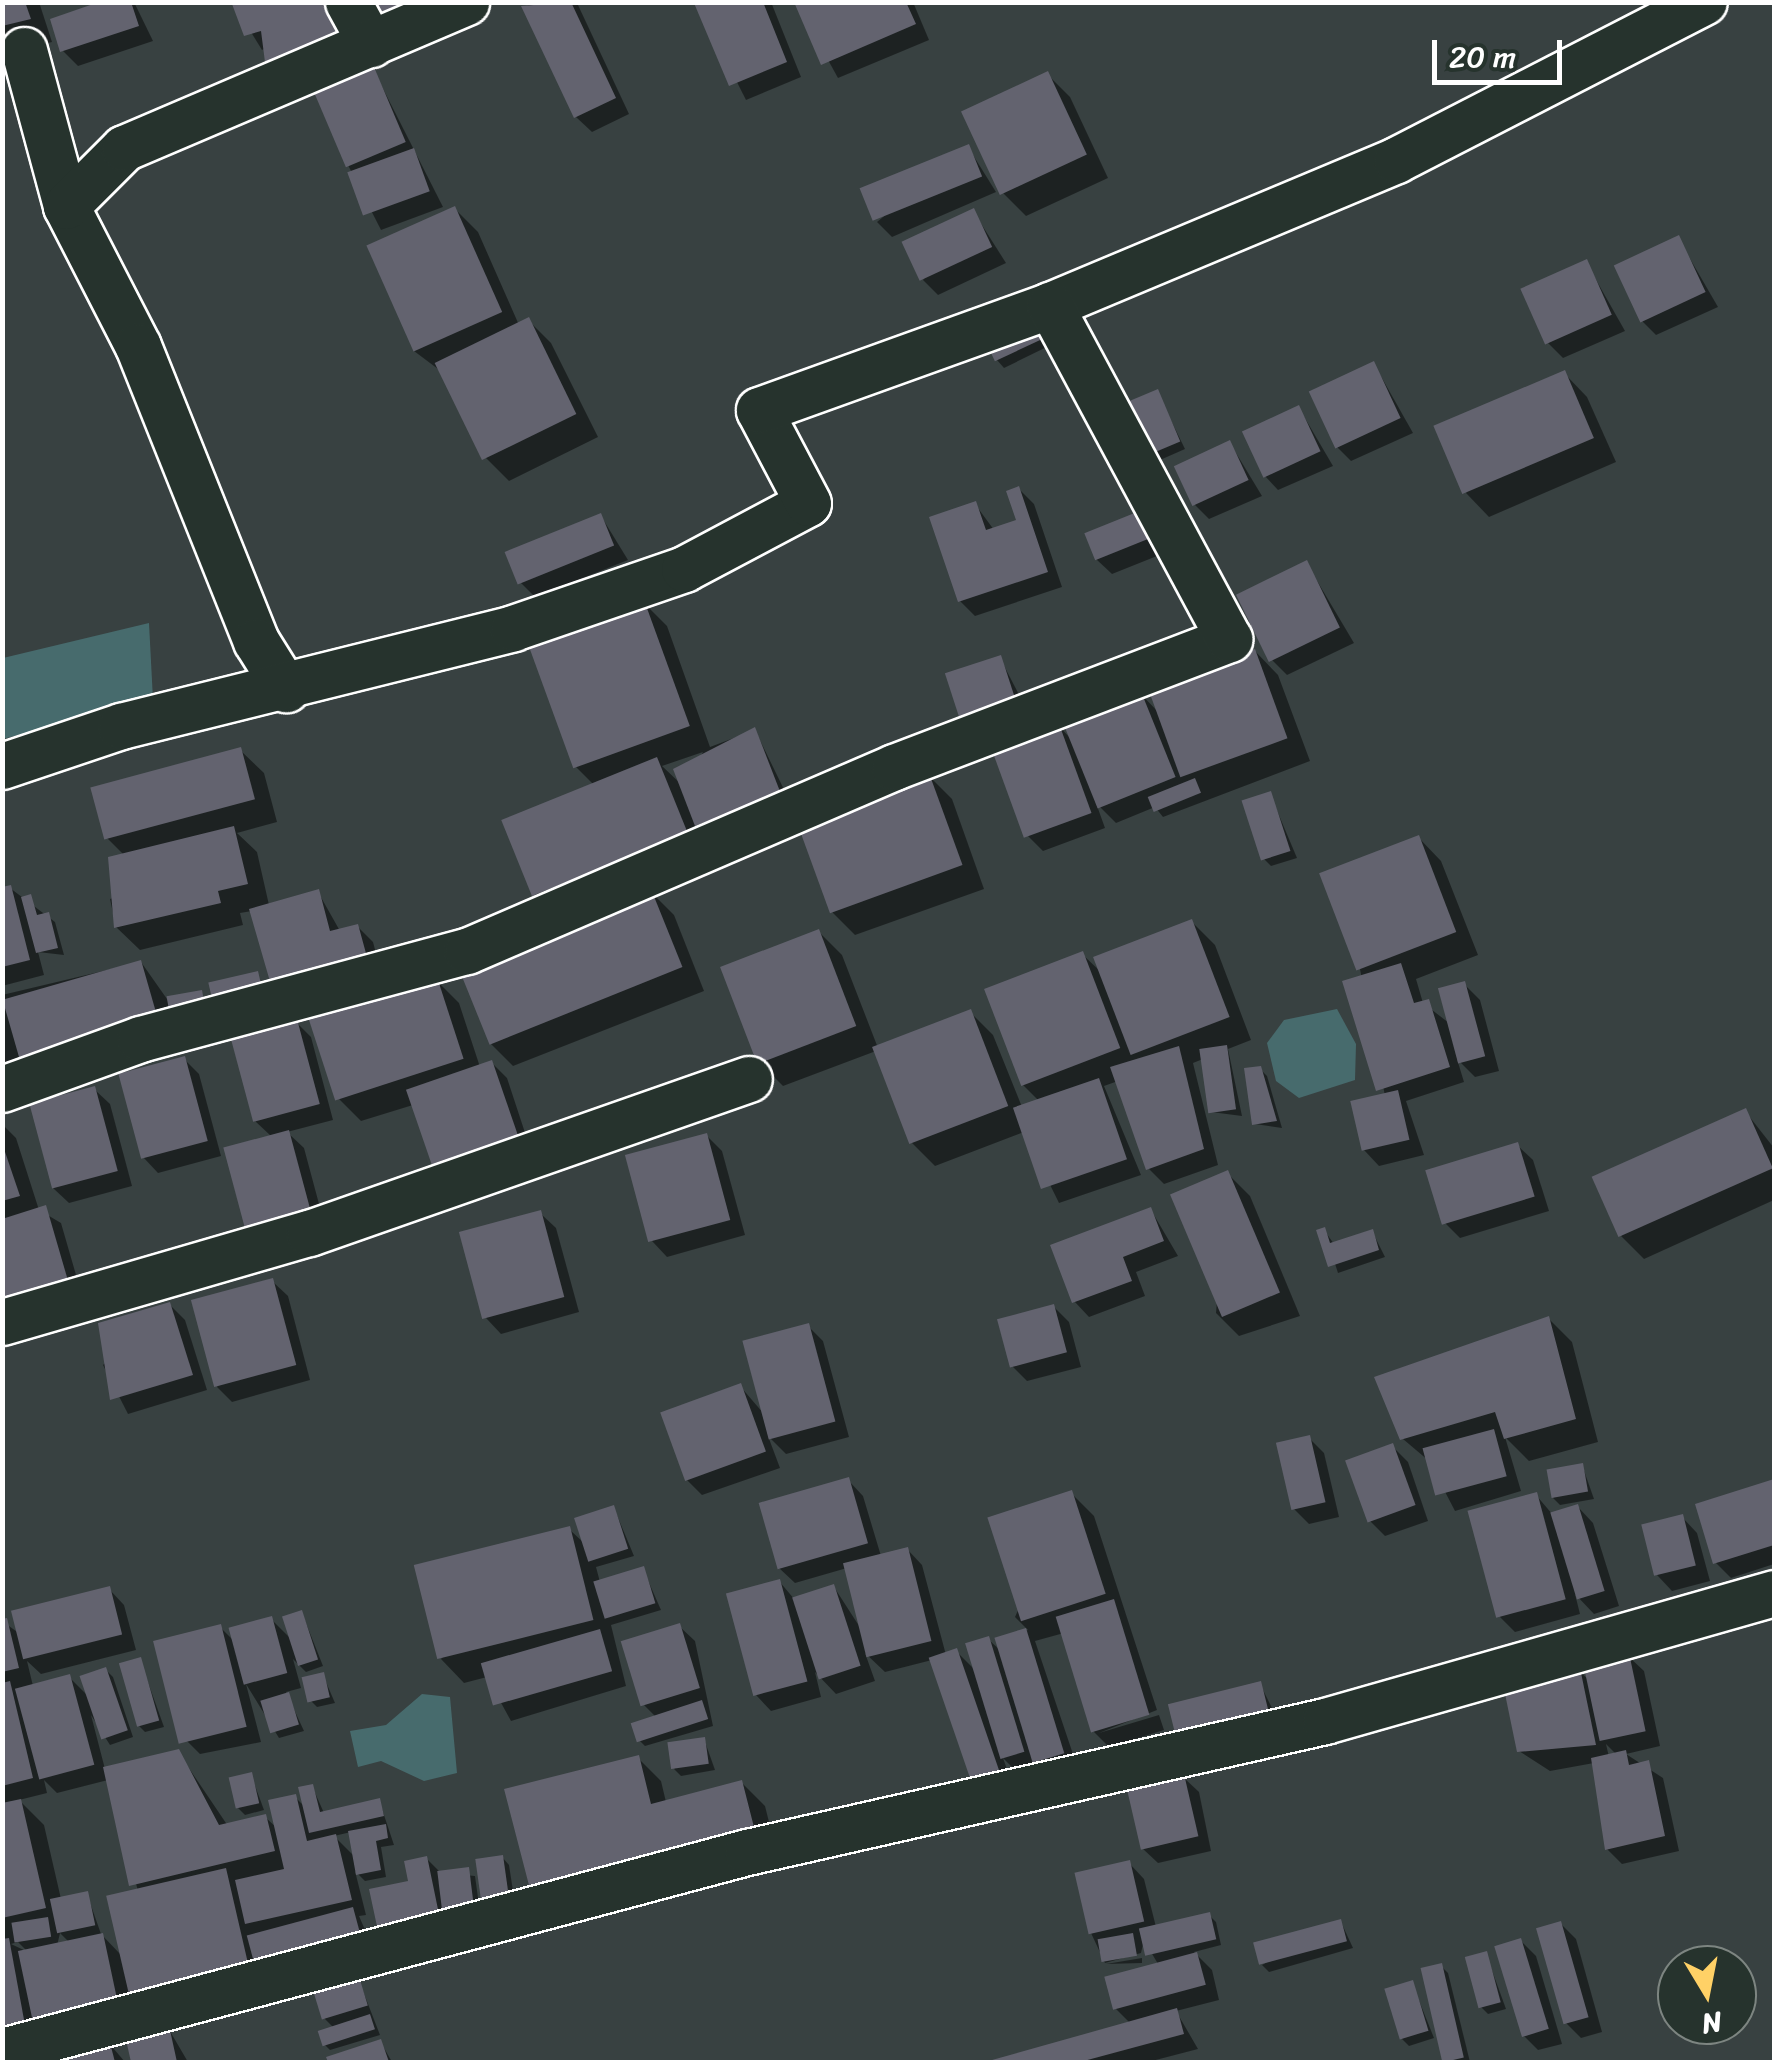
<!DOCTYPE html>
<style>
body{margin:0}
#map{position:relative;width:1777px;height:2065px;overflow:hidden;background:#384141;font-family:Sriracha,sans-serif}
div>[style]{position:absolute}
.water>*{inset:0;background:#476b6d}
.shadow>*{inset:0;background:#0007}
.building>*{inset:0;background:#63636f;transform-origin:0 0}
.roads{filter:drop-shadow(2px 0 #fff) drop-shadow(-2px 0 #fff) drop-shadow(0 2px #fff) drop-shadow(0 -2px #fff)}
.minor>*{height:45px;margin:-22.5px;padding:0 22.5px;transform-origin:22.5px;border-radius:22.5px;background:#26332d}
span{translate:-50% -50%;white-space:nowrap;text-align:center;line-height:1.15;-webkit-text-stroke:9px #26332d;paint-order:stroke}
.frame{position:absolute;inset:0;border:5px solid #fff;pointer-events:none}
.north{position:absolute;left:1657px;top:1945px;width:100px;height:100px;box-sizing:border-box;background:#26332d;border:2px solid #7d8581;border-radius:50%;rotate:170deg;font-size:28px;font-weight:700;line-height:40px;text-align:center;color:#fff}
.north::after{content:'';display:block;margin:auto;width:35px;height:45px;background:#ffd166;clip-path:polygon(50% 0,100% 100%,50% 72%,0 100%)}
.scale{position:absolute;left:1432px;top:40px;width:130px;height:45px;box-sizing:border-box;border:5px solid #fff;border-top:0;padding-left:12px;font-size:30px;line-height:35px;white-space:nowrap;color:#fff;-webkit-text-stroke:8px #26332d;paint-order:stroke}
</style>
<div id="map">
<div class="water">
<div style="clip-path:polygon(149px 623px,153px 700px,3px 739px,3px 658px)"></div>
<div style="clip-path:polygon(1337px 1009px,1356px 1044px,1355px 1080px,1299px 1098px,1276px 1081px,1267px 1043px,1284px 1020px)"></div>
<div style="clip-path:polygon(422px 1694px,450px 1697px,457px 1773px,424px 1781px,381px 1761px,358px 1767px,350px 1731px,386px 1725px)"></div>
</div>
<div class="shadow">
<div style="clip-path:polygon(2px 2px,39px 2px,52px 42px,2px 54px)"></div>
<div style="clip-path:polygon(107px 2px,134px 2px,153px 41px,78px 66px,62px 50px)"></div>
<div style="clip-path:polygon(348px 2px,262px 50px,235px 6px,247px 2px)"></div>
<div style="clip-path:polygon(535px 2px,578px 5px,629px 114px,592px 132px,576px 117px,525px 7px)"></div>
<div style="clip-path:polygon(771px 2px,801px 77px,746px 100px,698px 5px)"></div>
<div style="clip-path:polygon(796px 2px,913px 2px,929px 40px,838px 78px)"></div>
<div style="clip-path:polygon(370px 63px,443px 207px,381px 230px,348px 165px)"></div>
<div style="clip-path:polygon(1047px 74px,1070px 97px,1108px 178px,1026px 216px,1003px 193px)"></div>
<div style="clip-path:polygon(968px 147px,996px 192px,892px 237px,877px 222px)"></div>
<div style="clip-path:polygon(455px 209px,478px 232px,519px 325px,528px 320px,551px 343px,598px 437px,509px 481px,486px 458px,442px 372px,414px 351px)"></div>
<div style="clip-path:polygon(973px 211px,1006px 263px,938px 295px,923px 280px)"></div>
<div style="clip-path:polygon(1678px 238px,1718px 307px,1656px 335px,1641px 320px)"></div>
<div style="clip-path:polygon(1586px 262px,1625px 331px,1563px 358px,1548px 343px)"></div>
<div style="clip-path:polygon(1040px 314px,1057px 342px,1004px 368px,997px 360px)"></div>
<div style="clip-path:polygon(1374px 364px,1413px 433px,1351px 461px,1336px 446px)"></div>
<div style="clip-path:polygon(1564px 373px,1587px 397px,1616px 462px,1489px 517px,1466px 493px)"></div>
<div style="clip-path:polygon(1157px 392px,1185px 449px,1160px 460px,1153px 453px)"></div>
<div style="clip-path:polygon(1299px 408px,1333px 466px,1278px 490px,1263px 474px)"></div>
<div style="clip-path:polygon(1230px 443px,1262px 496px,1209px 519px,1194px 504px)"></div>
<div style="clip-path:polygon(1019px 489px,1034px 504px,1062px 587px,975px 616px,960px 601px,975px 504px,994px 530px,1019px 521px)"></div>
<div style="clip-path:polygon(1152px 509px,1177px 548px,1112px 574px,1096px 559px)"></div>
<div style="clip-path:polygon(601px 516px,628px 560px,535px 597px,520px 582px)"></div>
<div style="clip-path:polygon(1307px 564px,1354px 643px,1287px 675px,1272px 660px)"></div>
<div style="clip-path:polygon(evenodd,644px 603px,667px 626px,710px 747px,755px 730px,794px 810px,713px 840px,695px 823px,708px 856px,555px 915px,532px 891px,593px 784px,574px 765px,644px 603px,703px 752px,683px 786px,662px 766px,703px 752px)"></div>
<div style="clip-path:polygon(1255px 651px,1278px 675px,1310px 761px,1163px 817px,1155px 807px,1116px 823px,1096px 803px,1105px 828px,1043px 851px,1028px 836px,1057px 724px,1071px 739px,1139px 692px,1160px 714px)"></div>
<div style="clip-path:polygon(1000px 658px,1030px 716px,979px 733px)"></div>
<div style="clip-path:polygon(240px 750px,264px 773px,277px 822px,237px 833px,257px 852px,269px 905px,318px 892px,340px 931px,357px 926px,373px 942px,381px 972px,252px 911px,240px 913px,243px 925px,140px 950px,116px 927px,110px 899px,119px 896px,124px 855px,107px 838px)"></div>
<div style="clip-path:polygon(929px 776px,952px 799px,984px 889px,855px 935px,832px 912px)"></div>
<div style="clip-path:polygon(1270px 794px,1297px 858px,1271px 866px,1264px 859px)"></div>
<div style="clip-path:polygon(1418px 837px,1441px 861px,1478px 955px,1416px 979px,1423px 1003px,1449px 1023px,1464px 984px,1480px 1000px,1499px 1071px,1475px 1077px,1457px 1059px,1464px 1082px,1406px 1101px,1424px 1155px,1379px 1166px,1364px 1150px,1385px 1096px,1360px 969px)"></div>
<div style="clip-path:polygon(10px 888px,55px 922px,64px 955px,38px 952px,44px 975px,2px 986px,2px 889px)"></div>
<div style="clip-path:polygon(651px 892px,674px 915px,704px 991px,513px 1066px,490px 1043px)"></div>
<div style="clip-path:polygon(1192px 922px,1215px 945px,1251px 1040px,1228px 1049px,1242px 1116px,1211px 1112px,1203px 1059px,1193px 1063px,1218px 1165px,1164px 1184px,1148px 1168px,1118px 1081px,1104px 1086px,1141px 1175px,1059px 1203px,1024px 1132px,935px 1166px,912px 1143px,876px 1051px,783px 1086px,760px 1063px,819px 932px,842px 955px,878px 1048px,970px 1012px,993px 1035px,1022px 1107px,1039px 1101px,1023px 1085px,1082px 954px,1102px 973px)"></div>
<div style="clip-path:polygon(141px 962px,167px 999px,209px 1000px,2px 1098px,2px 995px)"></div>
<div style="clip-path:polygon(436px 980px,459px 1003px,480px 1067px,492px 1063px,507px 1078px,533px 1157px,413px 1105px,361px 1121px,338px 1098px)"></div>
<div style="clip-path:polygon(296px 1022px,311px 1037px,333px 1120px,287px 1132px,304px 1148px,326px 1230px,263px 1247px,272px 1137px,255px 1121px)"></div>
<div style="clip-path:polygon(184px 1059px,199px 1074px,221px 1156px,158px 1173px,143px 1157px)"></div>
<div style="clip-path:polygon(1260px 1069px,1267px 1076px,1282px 1128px,1255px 1124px)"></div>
<div style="clip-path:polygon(94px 1089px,110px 1104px,132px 1186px,69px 1203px,53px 1188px)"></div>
<div style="clip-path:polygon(1745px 1111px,1774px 1148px,1774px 1200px,1644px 1259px,1621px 1236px)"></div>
<div style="clip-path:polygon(2px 1124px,16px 1138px,39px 1210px,61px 1223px,85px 1306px,2px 1325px)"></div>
<div style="clip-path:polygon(706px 1135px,722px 1151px,745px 1235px,667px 1257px,652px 1241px)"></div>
<div style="clip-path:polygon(1517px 1145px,1533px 1160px,1549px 1211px,1460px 1238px,1445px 1223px)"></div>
<div style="clip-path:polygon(1227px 1173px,1250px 1196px,1300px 1316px,1239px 1336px,1216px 1313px)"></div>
<div style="clip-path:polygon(1151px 1210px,1178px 1256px,1136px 1272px,1145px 1296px,1089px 1317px,1074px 1301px)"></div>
<div style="clip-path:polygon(540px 1213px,556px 1228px,579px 1312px,501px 1334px,486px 1318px)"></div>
<div style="clip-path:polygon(1324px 1230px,1334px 1244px,1372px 1231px,1385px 1257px,1338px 1273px)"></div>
<div style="clip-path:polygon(272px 1281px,288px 1296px,310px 1380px,232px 1402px,217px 1387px)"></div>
<div style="clip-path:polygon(170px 1305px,185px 1320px,207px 1390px,128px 1414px,103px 1365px)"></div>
<div style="clip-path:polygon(1053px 1306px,1069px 1322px,1081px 1367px,1027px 1381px,1012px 1366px)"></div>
<div style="clip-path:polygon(1549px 1319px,1572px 1342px,1598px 1442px,1529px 1461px,1505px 1437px,1521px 1491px,1455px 1511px,1429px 1461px,1403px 1439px)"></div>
<div style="clip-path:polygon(808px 1326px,823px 1341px,849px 1437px,786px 1454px,768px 1436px,780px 1468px,702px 1495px,687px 1480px,740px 1386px,764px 1414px)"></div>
<div style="clip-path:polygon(1309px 1438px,1324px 1453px,1339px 1517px,1309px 1524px,1293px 1508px)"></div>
<div style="clip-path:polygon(1392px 1446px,1408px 1462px,1428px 1521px,1385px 1536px,1369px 1520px)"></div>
<div style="clip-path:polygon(1582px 1465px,1594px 1499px,1560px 1505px,1553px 1498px)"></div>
<div style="clip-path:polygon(848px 1480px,863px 1496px,881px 1556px,907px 1549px,922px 1565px,946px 1655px,956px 1651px,976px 1671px,988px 1639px,1002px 1652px,998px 1640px,1028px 1630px,1015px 1617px,1071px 1493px,1094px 1516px,1157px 1710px,1099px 1733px,1159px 1715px,1164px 1730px,1109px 1747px,1093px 1731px,1064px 1633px,1035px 1641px,1078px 1769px,1019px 1774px,1003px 1758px,1013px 1786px,988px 1795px,932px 1660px,885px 1672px,865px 1653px,875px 1681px,836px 1694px,815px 1672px,821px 1697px,771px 1711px,756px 1695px,779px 1581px,795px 1600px,834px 1587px,863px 1632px,847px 1568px,795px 1583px,779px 1568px)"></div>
<div style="clip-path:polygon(1774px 1481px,1774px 1564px,1731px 1578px,1716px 1563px,1698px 1505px)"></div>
<div style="clip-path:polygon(1536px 1495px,1553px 1515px,1578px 1507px,1593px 1523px,1619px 1606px,1594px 1614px,1575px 1594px,1580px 1614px,1515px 1632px,1500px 1617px)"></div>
<div style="clip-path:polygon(614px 1508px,634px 1556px,596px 1567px,600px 1582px,643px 1569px,661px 1610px,611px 1625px,626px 1686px,511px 1721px,487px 1677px,464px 1683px,441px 1659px,569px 1529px,585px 1544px)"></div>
<div style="clip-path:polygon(1682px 1517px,1697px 1533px,1710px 1581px,1672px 1591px,1657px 1575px)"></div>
<div style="clip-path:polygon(evenodd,109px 1589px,124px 1605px,136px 1650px,41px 1674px,27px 1661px,33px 1686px,69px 1677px,89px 1697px,106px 1670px,113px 1677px,133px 1737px,110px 1745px,91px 1715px,105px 1769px,178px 1752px,228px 1826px,265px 1817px,277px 1828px,295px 1797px,305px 1807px,312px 1786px,324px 1813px,379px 1800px,394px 1845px,381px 1847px,386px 1877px,365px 1881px,355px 1871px,366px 1915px,359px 1916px,376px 1955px,164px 2021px,188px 2062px,134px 2062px,127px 2033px,2px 2048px,2px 1621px,20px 1634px,109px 1589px,44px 1780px,57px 1793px,108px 1780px,138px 1891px,122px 1956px,101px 1934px,87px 1894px,61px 1899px,44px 1825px,19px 1800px,47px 1793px,44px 1780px,109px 1589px,351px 1832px,355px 1857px,334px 1836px,351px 1832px,109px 1589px,60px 1933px,70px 1943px,57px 1946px,60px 1933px,109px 1589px,18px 1942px,28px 1952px,11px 1944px,18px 1942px)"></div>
<div style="clip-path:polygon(302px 1613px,323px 1666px,306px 1672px,293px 1659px,301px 1688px,286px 1692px,304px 1731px,279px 1738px,246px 1684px,261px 1742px,200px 1754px,185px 1739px,220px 1627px,234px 1641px,271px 1619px,291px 1639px)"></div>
<div style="clip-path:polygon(679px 1626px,695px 1641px,713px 1726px,645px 1746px,638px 1739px,655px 1716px,644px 1705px)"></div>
<div style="clip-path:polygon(evenodd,1628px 1656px,1644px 1671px,1660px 1746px,1626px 1754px,1663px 1778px,1679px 1851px,1622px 1864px,1607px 1849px,1594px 1763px,1550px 1771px,1519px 1751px,1579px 1671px,1589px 1680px,1628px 1656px,1606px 1744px,1617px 1755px,1609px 1757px,1606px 1744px)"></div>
<div style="clip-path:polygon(140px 1660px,164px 1727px,145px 1732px,138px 1725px)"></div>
<div style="clip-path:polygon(323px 1675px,335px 1703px,317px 1707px,310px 1700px)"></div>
<div style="clip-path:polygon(1260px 1684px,1283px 1730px,1194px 1752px)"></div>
<div style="clip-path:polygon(704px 1739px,715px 1770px,681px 1776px,674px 1769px)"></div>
<div style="clip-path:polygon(638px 1758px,661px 1781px,666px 1802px,742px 1783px,765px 1806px,778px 1858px,557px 1915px)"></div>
<div style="clip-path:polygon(251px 1775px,264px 1810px,245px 1815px,238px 1808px)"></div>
<div style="clip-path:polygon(1183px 1777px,1199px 1792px,1211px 1851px,1158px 1863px,1142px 1848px)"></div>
<div style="clip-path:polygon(502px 1857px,509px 1865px,516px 1910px,478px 1861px)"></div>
<div style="clip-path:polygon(426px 1858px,441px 1873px,475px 1876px,480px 1912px,454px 1933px,411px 1883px)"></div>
<div style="clip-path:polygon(1129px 1863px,1144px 1879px,1156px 1927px,1209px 1915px,1216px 1922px,1221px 1945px,1194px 1952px,1212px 1970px,1219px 2000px,1176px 2011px,1198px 2049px,1148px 2062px,990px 2062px,1131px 2024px,1115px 2008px,1158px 1964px,1144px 1940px,1141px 1953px,1105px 1963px,1091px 1933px)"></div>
<div style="clip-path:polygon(1341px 1922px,1353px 1948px,1269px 1972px,1262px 1965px)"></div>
<div style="clip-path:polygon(1561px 1924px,1576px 1939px,1602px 2032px,1581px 2038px,1566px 2023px)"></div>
<div style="clip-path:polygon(1520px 1940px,1536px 1956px,1562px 2044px,1538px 2050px,1523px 2035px)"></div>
<div style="clip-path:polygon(1486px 1954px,1506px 2009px,1488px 2014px,1481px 2007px)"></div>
<div style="clip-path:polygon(1142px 1958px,1142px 1963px,1106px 1964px)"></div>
<div style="clip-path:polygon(1441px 1966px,1448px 1973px,1470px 2062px,1446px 2061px)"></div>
<div style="clip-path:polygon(356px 1973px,380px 2035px,330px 2050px,323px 2043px,334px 2028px,324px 2018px)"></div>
<div style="clip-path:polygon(1412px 1983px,1434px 2038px,1409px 2046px,1402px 2039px)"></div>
<div style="clip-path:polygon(380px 2041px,392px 2062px,331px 2062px,329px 2059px)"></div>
<div style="clip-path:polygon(108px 2042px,125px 2062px,28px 2062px)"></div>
</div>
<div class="building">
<div style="clip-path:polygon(2px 2px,25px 2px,31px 19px,2px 26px)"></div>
<div style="clip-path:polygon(99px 2px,131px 2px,139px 26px,60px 52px,50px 19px)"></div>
<div style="clip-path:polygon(341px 2px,355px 36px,266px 70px,261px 31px,244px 36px,232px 4px)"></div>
<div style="clip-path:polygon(370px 2px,422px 2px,381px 26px)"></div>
<div style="clip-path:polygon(571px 2px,616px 98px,574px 118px,521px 6px)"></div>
<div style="clip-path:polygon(763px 2px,787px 62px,729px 86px,694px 3px)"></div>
<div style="clip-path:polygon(794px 2px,906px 2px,916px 24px,821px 65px)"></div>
<div style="left:371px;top:60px;width:89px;height:65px;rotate:67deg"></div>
<div style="left:1048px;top:71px;width:92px;height:96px;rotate:65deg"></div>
<div style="left:969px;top:144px;width:35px;height:118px;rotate:68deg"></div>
<div style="left:414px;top:148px;width:46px;height:71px;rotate:70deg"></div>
<div style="left:455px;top:206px;width:116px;height:97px;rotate:66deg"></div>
<div style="left:974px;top:208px;width:43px;height:80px;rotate:65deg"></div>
<div style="left:1679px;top:235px;width:63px;height:72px;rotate:65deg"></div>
<div style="left:1587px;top:259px;width:61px;height:73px;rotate:66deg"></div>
<div style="left:1041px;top:311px;width:26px;height:63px;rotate:65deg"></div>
<div style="left:529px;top:317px;width:108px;height:105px;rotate:64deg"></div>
<div style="left:1374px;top:361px;width:63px;height:72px;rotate:65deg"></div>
<div style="left:1565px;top:370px;width:74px;height:143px;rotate:67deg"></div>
<div style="left:1158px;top:389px;width:57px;height:31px;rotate:67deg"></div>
<div style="left:1299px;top:405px;width:51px;height:63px;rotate:65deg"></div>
<div style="left:1230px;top:440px;width:44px;height:62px;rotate:65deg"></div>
<div style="clip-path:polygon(1019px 486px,1048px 572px,958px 602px,929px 517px,976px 501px,986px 530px,1016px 520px,1006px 491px)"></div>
<div style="left:1152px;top:506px;width:29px;height:73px;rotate:68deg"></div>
<div style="left:601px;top:513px;width:35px;height:104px;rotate:68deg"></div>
<div style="left:1307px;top:560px;width:75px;height:79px;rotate:64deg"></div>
<div style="left:644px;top:600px;width:134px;height:124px;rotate:70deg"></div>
<div style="left:1255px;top:649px;width:95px;height:114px;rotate:70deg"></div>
<div style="left:1001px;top:655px;width:47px;height:59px;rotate:72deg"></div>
<div style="left:1140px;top:689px;width:95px;height:84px;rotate:68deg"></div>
<div style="left:1058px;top:721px;width:98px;height:72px;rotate:70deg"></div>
<div style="clip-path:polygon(755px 727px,781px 794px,695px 826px,673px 769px)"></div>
<div style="left:241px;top:747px;width:54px;height:156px;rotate:75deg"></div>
<div style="left:657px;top:757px;width:82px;height:168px;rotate:68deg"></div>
<div style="left:929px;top:773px;width:98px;height:141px;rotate:70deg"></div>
<div style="left:1195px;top:778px;width:16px;height:51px;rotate:68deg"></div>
<div style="left:1271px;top:791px;width:63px;height:31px;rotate:72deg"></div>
<div style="clip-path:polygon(234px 826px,248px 884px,218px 891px,221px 903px,114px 928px,108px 857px)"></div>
<div style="left:1419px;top:835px;width:104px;height:107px;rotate:69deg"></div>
<div style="clip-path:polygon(11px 885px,30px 960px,2px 967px,2px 887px)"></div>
<div style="clip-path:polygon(319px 889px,330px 931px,358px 924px,367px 957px,271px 985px,249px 909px)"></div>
<div style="left:651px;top:889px;width:84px;height:208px;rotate:68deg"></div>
<div style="clip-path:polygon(31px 894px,37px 915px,49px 912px,58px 948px,36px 953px,21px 897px)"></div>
<div style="left:1192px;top:919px;width:105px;height:106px;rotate:69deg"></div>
<div style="left:819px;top:929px;width:104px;height:106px;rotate:69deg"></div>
<div style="left:1083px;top:951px;width:104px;height:106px;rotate:69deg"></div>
<div style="left:141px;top:960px;width:69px;height:144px;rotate:74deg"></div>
<div style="clip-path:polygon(1401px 963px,1414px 1003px,1429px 999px,1450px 1067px,1376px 1091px,1342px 981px)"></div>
<div style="left:258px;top:971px;width:22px;height:51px;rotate:77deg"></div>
<div style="left:437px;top:977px;width:86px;height:135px;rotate:72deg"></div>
<div style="left:1465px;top:981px;width:78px;height:28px;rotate:75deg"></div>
<div style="left:202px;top:990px;width:23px;height:36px;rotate:80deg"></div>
<div style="left:971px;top:1009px;width:104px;height:106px;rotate:69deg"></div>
<div style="left:297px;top:1019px;width:88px;height:69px;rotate:75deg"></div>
<div style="left:1227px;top:1045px;width:65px;height:28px;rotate:82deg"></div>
<div style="clip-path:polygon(1179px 1046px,1204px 1149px,1146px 1170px,1110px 1067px)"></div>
<div style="left:185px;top:1056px;width:88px;height:69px;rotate:75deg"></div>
<div style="left:492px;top:1060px;width:86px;height:91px;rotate:71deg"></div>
<div style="clip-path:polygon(1261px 1066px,1277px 1121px,1252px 1125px,1244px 1068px)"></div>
<div style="left:1099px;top:1078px;width:86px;height:91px;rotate:71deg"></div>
<div style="left:95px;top:1086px;width:88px;height:68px;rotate:75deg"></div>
<div style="left:1398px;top:1090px;width:51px;height:49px;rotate:77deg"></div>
<div style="left:1746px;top:1108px;width:66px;height:169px;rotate:66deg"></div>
<div style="left:289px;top:1130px;width:88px;height:68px;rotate:75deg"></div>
<div style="left:707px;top:1133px;width:90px;height:85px;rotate:75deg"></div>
<div style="left:1518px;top:1142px;width:57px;height:97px;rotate:73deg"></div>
<div style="clip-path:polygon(2px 1143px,20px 1196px,2px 1201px)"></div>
<div style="left:1228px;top:1170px;width:133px;height:63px;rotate:67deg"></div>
<div style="clip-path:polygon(46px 1205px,71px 1291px,2px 1311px,2px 1219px)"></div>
<div style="clip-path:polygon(1151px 1207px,1164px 1241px,1123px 1257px,1132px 1281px,1072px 1303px,1050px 1245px)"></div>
<div style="left:541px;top:1210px;width:90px;height:85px;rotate:75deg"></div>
<div style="clip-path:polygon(1325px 1227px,1330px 1243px,1373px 1229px,1379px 1250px,1328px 1267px,1316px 1230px)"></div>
<div style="left:273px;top:1278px;width:90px;height:85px;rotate:75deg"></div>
<div style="clip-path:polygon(170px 1302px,193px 1375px,110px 1400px,98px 1323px)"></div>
<div style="left:1054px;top:1304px;width:50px;height:59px;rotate:75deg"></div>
<div style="clip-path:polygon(1549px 1316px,1576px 1419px,1504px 1439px,1495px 1412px,1400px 1440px,1374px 1377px)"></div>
<div style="left:809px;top:1323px;width:102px;height:69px;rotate:75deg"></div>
<div style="left:741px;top:1383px;width:73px;height:86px;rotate:70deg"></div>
<div style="left:1494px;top:1429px;width:49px;height:74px;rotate:75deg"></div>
<div style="left:1310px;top:1435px;width:69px;height:35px;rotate:77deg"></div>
<div style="left:1393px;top:1443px;width:66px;height:51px;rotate:70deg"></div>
<div style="left:1583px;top:1463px;width:29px;height:37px;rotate:80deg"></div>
<div style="left:849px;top:1477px;width:69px;height:94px;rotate:74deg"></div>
<div style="clip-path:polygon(1774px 1479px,1774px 1545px,1713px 1564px,1695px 1504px)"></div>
<div style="left:1072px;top:1490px;width:109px;height:89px;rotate:72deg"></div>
<div style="left:1537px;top:1492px;width:111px;height:72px;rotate:75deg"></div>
<div style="left:1578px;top:1504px;width:91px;height:29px;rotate:73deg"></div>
<div style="left:614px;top:1505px;width:46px;height:42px;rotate:72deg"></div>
<div style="left:1683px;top:1514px;width:53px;height:43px;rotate:76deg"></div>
<div style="left:570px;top:1526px;width:97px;height:161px;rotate:76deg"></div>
<div style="left:908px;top:1547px;width:97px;height:67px;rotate:76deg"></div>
<div style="left:644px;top:1566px;width:39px;height:53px;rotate:73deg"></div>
<div style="left:780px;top:1579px;width:106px;height:56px;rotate:75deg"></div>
<div style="left:834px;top:1584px;width:86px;height:44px;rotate:72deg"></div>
<div style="left:110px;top:1586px;width:50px;height:102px;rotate:76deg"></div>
<div style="left:1114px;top:1599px;width:121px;height:61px;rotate:73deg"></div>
<div style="left:302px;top:1610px;width:52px;height:21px;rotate:72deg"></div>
<div style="left:272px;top:1616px;width:59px;height:45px;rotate:75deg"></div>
<div style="clip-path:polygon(7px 1618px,19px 1668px,2px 1672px,2px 1619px)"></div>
<div style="left:680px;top:1623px;width:68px;height:62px;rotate:73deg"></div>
<div style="left:221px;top:1624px;width:106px;height:70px;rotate:76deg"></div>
<div style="left:1026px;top:1628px;width:131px;height:33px;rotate:73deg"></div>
<div style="left:600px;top:1629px;width:44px;height:124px;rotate:74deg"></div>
<div style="left:989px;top:1636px;width:121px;height:25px;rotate:73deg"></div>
<div style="left:957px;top:1648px;width:130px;height:30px;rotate:71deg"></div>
<div style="left:1629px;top:1653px;width:80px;height:47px;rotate:78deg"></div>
<div style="left:141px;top:1657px;width:66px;height:23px;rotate:74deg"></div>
<div style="left:106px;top:1667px;width:67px;height:28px;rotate:71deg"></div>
<div style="clip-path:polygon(1580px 1668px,1596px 1745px,1517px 1752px,1504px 1689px)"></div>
<div style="left:324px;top:1672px;width:26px;height:23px;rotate:77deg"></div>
<div style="left:70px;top:1674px;width:94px;height:57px;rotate:75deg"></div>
<div style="clip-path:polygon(10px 1681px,33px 1778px,2px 1786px,2px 1683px)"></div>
<div style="left:1261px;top:1681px;width:34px;height:96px;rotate:76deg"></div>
<div style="left:289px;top:1692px;width:34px;height:30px;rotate:73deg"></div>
<div style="left:702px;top:1700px;width:20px;height:75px;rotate:72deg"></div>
<div style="left:705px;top:1737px;width:27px;height:38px;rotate:82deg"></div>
<div style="clip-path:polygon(179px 1749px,219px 1825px,266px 1814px,275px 1851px,129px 1886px,103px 1767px)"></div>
<div style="clip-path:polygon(1626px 1750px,1629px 1765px,1649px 1760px,1665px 1836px,1605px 1850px,1591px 1758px)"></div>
<div style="clip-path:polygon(639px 1755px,651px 1804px,742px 1780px,756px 1835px,531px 1893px,504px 1789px)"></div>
<div style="left:252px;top:1772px;width:32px;height:24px;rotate:77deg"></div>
<div style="left:1184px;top:1774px;width:64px;height:59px;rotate:77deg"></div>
<div style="clip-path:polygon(313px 1784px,320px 1812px,380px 1798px,384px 1816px,309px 1833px,298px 1787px)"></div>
<div style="clip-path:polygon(296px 1794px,307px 1841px,336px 1834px,352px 1900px,245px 1924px,235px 1880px,284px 1869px,268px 1800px)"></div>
<div style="clip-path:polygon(21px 1799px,46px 1908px,2px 1918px,2px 1803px)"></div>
<div style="clip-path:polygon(386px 1824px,388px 1838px,376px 1841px,381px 1870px,356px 1875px,348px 1831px)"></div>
<div style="left:503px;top:1855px;width:49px;height:28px;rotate:82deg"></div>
<div style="clip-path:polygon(427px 1856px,440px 1919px,378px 1931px,369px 1889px,408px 1881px,404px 1861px)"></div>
<div style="left:1130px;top:1860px;width:63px;height:57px;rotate:77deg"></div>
<div style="left:469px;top:1867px;width:39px;height:32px;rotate:83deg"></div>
<div style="left:226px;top:1868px;width:110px;height:123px;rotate:77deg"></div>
<div style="left:88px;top:1891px;width:35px;height:39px;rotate:78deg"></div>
<div style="left:353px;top:1907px;width:34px;height:110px;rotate:75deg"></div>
<div style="left:1210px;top:1912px;width:28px;height:73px;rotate:77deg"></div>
<div style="left:48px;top:1917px;width:20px;height:37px;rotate:81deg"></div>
<div style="left:1341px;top:1919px;width:23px;height:91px;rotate:75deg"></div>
<div style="left:1561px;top:1921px;width:100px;height:26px;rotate:74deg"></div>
<div style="left:103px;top:1933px;width:77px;height:87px;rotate:78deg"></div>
<div style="left:1133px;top:1933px;width:23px;height:36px;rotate:80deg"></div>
<div style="clip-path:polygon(9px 1938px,27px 2036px,2px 2041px,2px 1939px)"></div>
<div style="left:1521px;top:1938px;width:95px;height:28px;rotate:73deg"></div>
<div style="left:1487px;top:1951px;width:53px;height:23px;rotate:75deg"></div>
<div style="left:1197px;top:1952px;width:34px;height:96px;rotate:75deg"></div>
<div style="left:1442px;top:1963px;width:97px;height:22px;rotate:77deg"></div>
<div style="left:357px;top:1970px;width:37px;height:48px;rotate:73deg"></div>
<div style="left:1413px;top:1980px;width:53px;height:30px;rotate:73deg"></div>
<div style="clip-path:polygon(1177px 2008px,1184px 2034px,1080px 2062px,985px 2062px)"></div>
<div style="left:370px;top:2014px;width:16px;height:55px;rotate:72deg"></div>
<div style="clip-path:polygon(168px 2021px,177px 2062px,131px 2062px,124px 2031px)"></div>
<div style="clip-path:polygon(109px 2039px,115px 2062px,23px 2062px)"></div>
<div style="clip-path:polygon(381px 2039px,389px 2062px,328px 2062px,326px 2057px)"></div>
</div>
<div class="roads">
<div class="minor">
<div style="left:348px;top:2px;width:48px;rotate:61.3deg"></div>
<div style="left:24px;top:50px;width:162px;rotate:74.9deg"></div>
<div style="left:66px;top:206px;width:157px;rotate:62.8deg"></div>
<div style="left:138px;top:346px;width:318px;rotate:68.2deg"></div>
<div style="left:256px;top:641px;width:57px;rotate:58deg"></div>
<div style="left:66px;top:206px;width:82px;rotate:-45deg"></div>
<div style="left:124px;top:148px;width:372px;rotate:-23.1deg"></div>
<div style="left:2px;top:766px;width:126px;rotate:-18.6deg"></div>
<div style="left:121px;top:726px;width:404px;rotate:-14deg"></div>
<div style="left:513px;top:628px;width:181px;rotate:-19deg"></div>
<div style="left:684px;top:569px;width:140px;rotate:-28deg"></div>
<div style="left:808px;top:503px;width:105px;rotate:-117.8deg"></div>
<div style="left:759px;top:410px;width:309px;rotate:-19.8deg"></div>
<div style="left:1050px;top:305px;width:375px;rotate:-22.7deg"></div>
<div style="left:1396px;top:160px;width:346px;rotate:-27.2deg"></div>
<div style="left:2px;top:1089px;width:147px;rotate:-19.9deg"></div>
<div style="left:140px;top:1039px;width:339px;rotate:-15.1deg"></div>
<div style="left:467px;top:951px;width:465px;rotate:-23.3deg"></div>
<div style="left:894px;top:767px;width:359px;rotate:-20.9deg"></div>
<div style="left:1229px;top:639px;width:379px;rotate:-118.2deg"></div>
<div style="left:2px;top:1322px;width:320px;rotate:-16.2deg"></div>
<div style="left:309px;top:1233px;width:466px;rotate:-19.3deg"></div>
<div style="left:2px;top:2051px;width:771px;rotate:-14.96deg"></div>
<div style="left:747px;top:1852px;width:593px;rotate:-12.77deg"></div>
<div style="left:1325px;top:1721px;width:467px;rotate:-15.9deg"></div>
</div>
</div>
<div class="frame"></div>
<div class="north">N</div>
<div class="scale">20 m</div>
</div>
